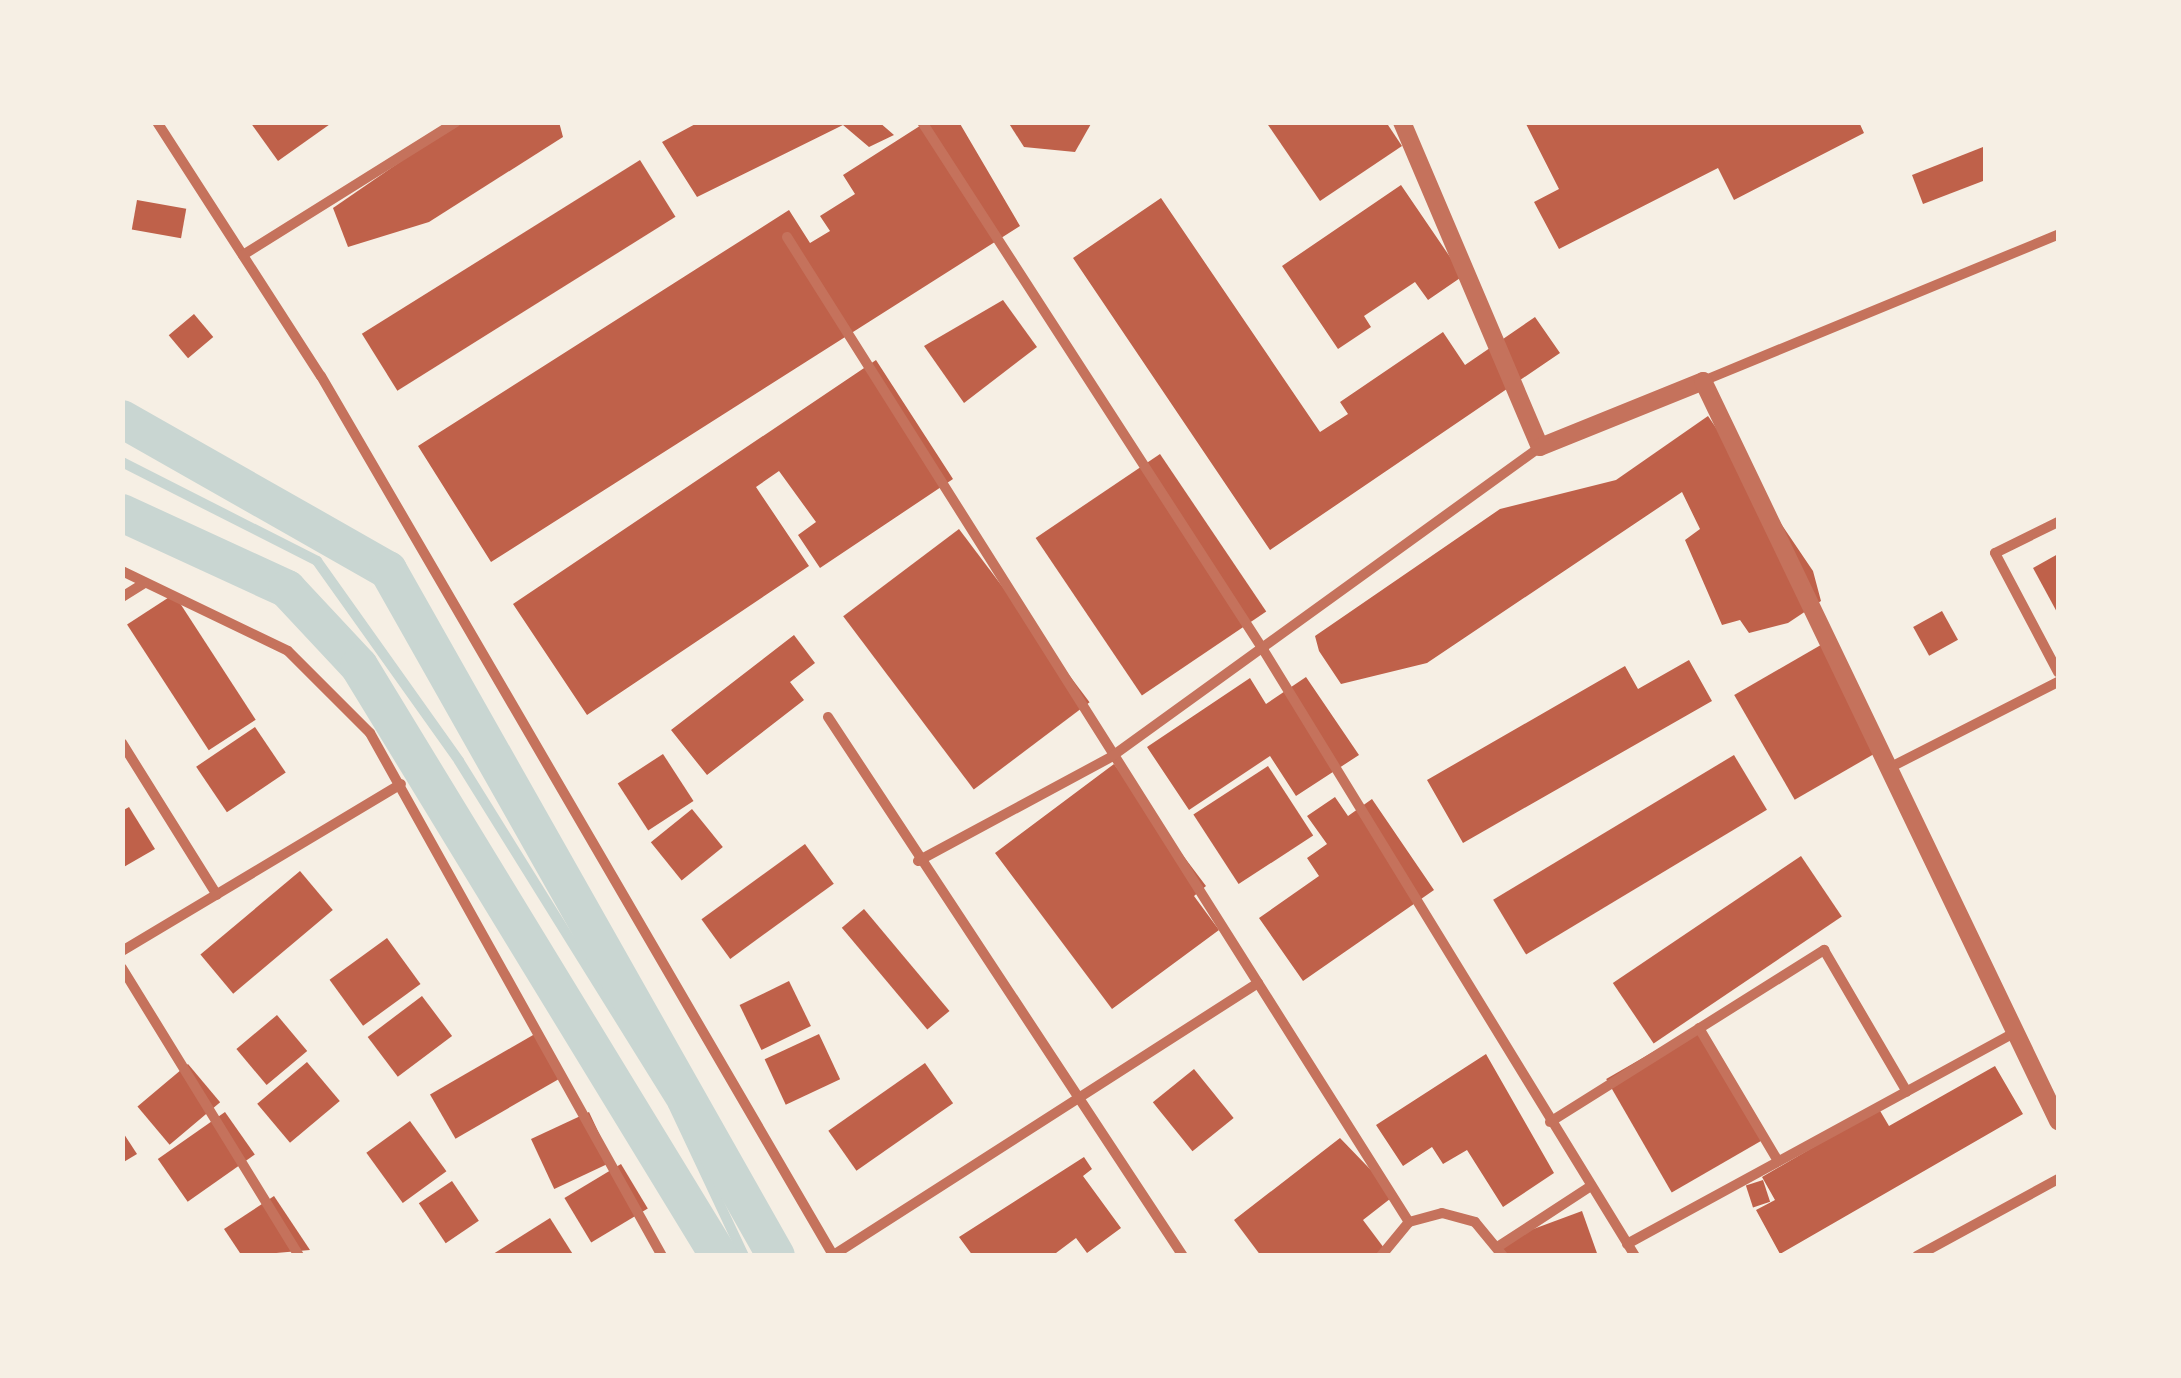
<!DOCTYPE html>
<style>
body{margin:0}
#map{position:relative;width:2181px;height:1378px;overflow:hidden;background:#f6efe4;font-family:"DM Sans",sans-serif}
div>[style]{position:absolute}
.stream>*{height:10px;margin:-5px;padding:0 5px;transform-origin:5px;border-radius:5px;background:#c9d6d2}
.canal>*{height:38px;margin:-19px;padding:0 19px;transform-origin:19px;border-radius:19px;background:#c9d6d2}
.building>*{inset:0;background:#bf614a;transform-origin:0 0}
.minor>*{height:10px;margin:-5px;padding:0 5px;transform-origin:5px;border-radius:5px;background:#c5725c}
.tertiary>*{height:18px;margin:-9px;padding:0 9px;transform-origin:9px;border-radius:9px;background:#c5725c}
span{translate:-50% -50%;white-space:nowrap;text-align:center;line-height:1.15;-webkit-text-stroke:10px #f6efe4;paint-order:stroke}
.frame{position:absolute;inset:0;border:125px solid #f6efe4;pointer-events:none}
</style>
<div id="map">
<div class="stream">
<div style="left:122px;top:462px;width:219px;rotate:26.9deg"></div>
<div style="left:317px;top:561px;width:245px;rotate:54.6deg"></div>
<div style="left:459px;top:761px;width:405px;rotate:58.1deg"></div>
<div style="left:673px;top:1105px;width:167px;rotate:64.8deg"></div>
</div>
<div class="canal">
<div style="left:122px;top:419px;width:306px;rotate:29.6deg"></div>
<div style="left:388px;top:570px;width:788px;rotate:60.51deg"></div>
<div style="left:122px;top:513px;width:182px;rotate:24.7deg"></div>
<div style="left:287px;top:589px;width:105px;rotate:46.9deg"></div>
<div style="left:359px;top:666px;width:691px;rotate:58.61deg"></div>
</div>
<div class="building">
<div style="clip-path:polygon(250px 122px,333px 122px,278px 161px)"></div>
<div style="clip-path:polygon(458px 122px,559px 122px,563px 137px,429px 222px,348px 247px,333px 208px)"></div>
<div style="clip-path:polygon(699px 122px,879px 122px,894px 135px,869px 147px,843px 125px,697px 197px,662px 142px)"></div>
<div style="clip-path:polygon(926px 122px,959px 122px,1020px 226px,491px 562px,418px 446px,789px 210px,810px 243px,830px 231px,820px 216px,855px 194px,843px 175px)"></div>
<div style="clip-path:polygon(1008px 122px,1092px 122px,1075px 152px,1024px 147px)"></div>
<div style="clip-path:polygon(1266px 122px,1386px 122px,1402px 146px,1320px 201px)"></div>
<div style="clip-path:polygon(1525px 122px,1859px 122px,1864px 133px,1734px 200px,1718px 168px,1559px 249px,1534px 202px,1559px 189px)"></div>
<div style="clip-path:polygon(1983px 147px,1983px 181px,1923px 204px,1912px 175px)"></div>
<div style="left:640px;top:160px;width:67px;height:328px;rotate:58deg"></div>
<div style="clip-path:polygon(1401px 185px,1463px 276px,1428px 300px,1415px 282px,1364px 316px,1371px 327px,1338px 349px,1282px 266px)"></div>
<div style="clip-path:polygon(1161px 198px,1320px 432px,1348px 414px,1340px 402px,1443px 332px,1465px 365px,1535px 317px,1560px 353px,1270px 550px,1073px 258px)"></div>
<div style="left:137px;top:200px;width:50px;height:30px;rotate:10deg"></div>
<div style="clip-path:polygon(1003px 300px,1037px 347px,964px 403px,924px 346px)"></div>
<div style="left:194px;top:314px;width:30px;height:33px;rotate:50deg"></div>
<div style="clip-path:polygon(876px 360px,953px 479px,820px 568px,798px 535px,816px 522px,779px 471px,756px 487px,809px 566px,587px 715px,513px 604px)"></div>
<div style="clip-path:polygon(1708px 416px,1813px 571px,1821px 601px,1788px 623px,1749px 633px,1740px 620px,1722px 625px,1685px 540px,1700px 529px,1682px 492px,1427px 663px,1341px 684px,1319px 651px,1315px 636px,1500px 509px,1616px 480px)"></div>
<div style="left:1160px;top:454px;width:190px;height:150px;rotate:56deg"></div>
<div style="left:959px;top:529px;width:217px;height:145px;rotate:53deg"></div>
<div style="clip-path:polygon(2058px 554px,2058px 614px,2033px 568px)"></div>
<div style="left:174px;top:594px;width:150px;height:56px;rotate:57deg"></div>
<div style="left:1942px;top:611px;width:33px;height:33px;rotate:61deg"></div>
<div style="clip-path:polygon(794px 635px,815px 663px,790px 682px,804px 700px,707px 775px,671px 730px)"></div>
<div style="left:1826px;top:642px;width:121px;height:106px;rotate:60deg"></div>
<div style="clip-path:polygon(1689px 660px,1712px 701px,1463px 843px,1427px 780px,1625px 666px,1638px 689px)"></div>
<div style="clip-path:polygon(1306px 677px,1359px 755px,1296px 796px,1270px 756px,1189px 810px,1147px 747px,1250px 678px,1266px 704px)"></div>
<div style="left:255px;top:727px;width:55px;height:71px;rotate:56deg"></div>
<div style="left:663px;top:754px;width:56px;height:54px;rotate:57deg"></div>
<div style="left:1734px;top:755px;width:64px;height:281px;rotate:59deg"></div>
<div style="clip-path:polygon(1114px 764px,1206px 886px,1194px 896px,1219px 930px,1112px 1009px,995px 853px)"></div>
<div style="left:1268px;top:766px;width:83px;height:89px;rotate:57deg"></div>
<div style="clip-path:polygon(1335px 797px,1348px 816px,1372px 799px,1434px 890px,1303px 981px,1259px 918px,1319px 876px,1307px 858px,1327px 844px,1307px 816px)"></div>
<div style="clip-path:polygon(129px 807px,155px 849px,122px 868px,122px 811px)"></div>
<div style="left:692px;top:809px;width:49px;height:53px;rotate:51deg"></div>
<div style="left:805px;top:844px;width:49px;height:128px;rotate:54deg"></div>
<div style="left:1801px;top:856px;width:73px;height:227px;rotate:56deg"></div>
<div style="left:300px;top:871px;width:51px;height:130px;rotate:50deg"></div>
<div style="left:864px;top:909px;width:133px;height:29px;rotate:50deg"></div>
<div style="left:387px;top:938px;width:57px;height:71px;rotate:54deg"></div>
<div style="left:789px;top:981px;width:50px;height:55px;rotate:64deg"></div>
<div style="left:422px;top:996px;width:50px;height:68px;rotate:53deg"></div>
<div style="left:277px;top:1015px;width:47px;height:53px;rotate:50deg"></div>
<div style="left:1698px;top:1026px;width:131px;height:106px;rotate:60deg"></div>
<div style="left:540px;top:1031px;width:51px;height:127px;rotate:60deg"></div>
<div style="left:819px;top:1034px;width:50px;height:60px;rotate:65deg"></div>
<div style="clip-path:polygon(1486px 1054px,1554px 1173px,1503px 1207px,1467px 1150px,1443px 1164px,1432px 1147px,1403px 1166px,1376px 1125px)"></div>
<div style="left:307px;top:1062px;width:51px;height:65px;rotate:50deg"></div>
<div style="left:925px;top:1063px;width:49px;height:118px;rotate:55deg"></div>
<div style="left:188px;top:1064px;width:50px;height:66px;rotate:50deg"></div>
<div style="clip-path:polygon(1995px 1066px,2023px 1114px,1780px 1254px,1756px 1210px,1775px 1200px,1762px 1177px,1879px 1109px,1889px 1126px)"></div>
<div style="left:1194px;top:1069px;width:63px;height:53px;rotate:51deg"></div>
<div style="left:225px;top:1112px;width:52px;height:82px;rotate:55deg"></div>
<div style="left:589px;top:1112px;width:55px;height:64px;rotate:65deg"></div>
<div style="left:410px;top:1121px;width:62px;height:54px;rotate:54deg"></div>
<div style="clip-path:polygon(122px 1131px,137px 1154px,122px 1163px)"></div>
<div style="clip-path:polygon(1340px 1138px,1395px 1195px,1363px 1220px,1390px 1256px,1261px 1256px,1234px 1220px)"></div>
<div style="clip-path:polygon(1084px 1157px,1092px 1169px,1083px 1176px,1121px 1228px,1087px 1253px,1076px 1238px,1052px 1256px,973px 1256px,959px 1237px)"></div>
<div style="left:621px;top:1164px;width:52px;height:66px;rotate:59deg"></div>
<div style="left:1763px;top:1180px;width:23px;height:18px;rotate:72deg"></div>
<div style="left:452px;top:1181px;width:48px;height:40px;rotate:56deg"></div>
<div style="clip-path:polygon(274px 1196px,310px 1250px,242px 1256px,224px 1229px)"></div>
<div style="clip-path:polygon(1582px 1211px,1598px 1256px,1497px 1256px,1493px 1244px)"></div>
<div style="clip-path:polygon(550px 1218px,574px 1256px,490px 1256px)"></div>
</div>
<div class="minor">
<div style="left:157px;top:122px;width:302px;rotate:57.2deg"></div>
<div style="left:321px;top:376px;width:1017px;rotate:59.78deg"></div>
<div style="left:922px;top:122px;width:630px;rotate:57.12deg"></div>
<div style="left:1264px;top:651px;width:710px;rotate:58.48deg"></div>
<div style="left:787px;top:237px;width:1165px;rotate:57.73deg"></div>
<div style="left:243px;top:255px;width:251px;rotate:-32deg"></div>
<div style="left:1703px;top:381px;width:384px;rotate:-22.4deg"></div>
<div style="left:2058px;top:522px;width:70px;rotate:153.8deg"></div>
<div style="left:1995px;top:553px;width:135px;rotate:62.1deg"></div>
<div style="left:122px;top:571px;width:184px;rotate:25.7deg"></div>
<div style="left:288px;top:651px;width:116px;rotate:45deg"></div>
<div style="left:370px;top:733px;width:599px;rotate:60.82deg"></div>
<div style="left:122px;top:597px;width:26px;rotate:-32deg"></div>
<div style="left:828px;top:717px;width:645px;rotate:56.63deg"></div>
<div style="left:122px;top:743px;width:179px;rotate:58deg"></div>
<div style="left:1889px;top:768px;width:190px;rotate:-27deg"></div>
<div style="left:918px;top:861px;width:219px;rotate:-28.3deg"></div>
<div style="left:1111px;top:757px;width:529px;rotate:-35.85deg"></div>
<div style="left:122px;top:951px;width:325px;rotate:-30.9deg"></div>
<div style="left:122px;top:968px;width:338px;rotate:58.4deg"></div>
<div style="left:1699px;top:1028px;width:155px;rotate:59.3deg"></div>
<div style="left:1550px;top:1122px;width:324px;rotate:-32.1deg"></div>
<div style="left:1824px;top:950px;width:164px;rotate:59.7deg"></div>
<div style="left:1627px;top:1244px;width:443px;rotate:-28.6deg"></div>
<div style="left:1499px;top:1246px;width:110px;rotate:-33.1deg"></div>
<div style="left:832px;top:1256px;width:506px;rotate:-32.65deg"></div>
<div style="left:1381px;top:1256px;width:44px;rotate:-50.5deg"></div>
<div style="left:1409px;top:1222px;width:34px;rotate:-15deg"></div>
<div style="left:1442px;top:1213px;width:34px;rotate:15deg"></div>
<div style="left:1475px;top:1222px;width:44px;rotate:50.5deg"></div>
<div style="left:1917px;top:1256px;width:161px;rotate:-28.6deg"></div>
</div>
<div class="tertiary">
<div style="left:1402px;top:122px;width:353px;rotate:67deg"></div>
<div style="left:1540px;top:447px;width:176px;rotate:-22deg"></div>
<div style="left:1703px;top:381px;width:821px;rotate:64.37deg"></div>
</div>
<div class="frame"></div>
</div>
